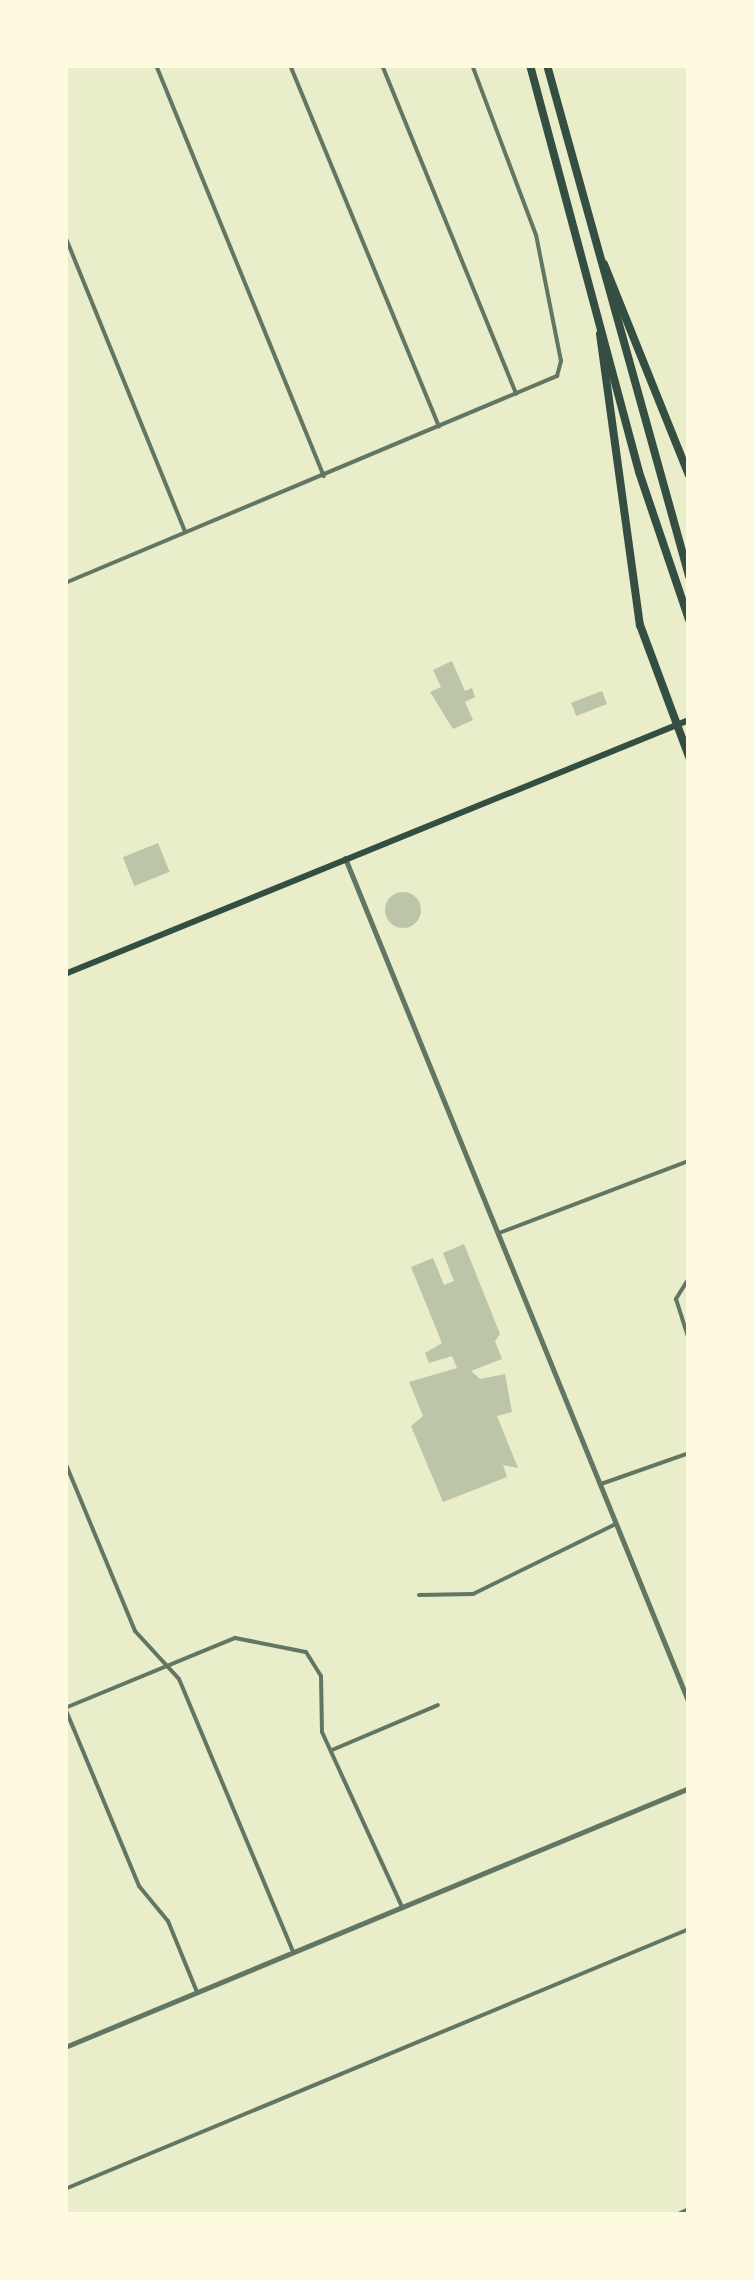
<!DOCTYPE html>
<style>
body{margin:0}
#map{position:relative;width:754px;height:2280px;overflow:hidden;background:#e9edc9;font-family:Ubuntu,sans-serif}
div>[style]{position:absolute}
.building>*{inset:0;background:#bcc5a7;transform-origin:0 0}
.round{border-radius:50%}
.minor>*{height:4px;margin:-2px;padding:0 2px;transform-origin:2px;border-radius:2px;background:#617663}
.tertiary>*{height:5px;margin:-2.5px;padding:0 2.5px;transform-origin:2.5px;border-radius:2.5px;background:#617663}
.secondary>*{height:6px;margin:-3px;padding:0 3px;transform-origin:3px;border-radius:3px;background:#344e41}
.motorway>*{height:8px;margin:-4px;padding:0 4px;transform-origin:4px;border-radius:4px;background:#344e41}
span{translate:-50% -50%;white-space:nowrap;text-align:center;line-height:1.15;-webkit-text-stroke:10px #fefae0;paint-order:stroke}
.frame{position:absolute;inset:0;border:68px solid #fefae0;pointer-events:none}
</style>
<div id="map">
<div class="building">
<div style="clip-path:polygon(452px 661px,465px 691px,472px 688px,475px 697px,465px 702px,473px 720px,453px 729px,430px 692px,441px 687px,433px 670px)"></div>
<div style="left:602px;top:691px;width:14px;height:33px;rotate:69deg"></div>
<div style="left:158px;top:843px;width:31px;height:38px;rotate:68deg"></div>
<div class="round" style="left:385px;top:892px;width:36px;height:36px"></div>
<div style="clip-path:polygon(464px 1244px,500px 1334px,495px 1341px,502px 1359px,471px 1371px,480px 1379px,505px 1374px,512px 1412px,497px 1416px,518px 1468px,503px 1465px,507px 1477px,443px 1502px,411px 1426px,423px 1416px,409px 1382px,457px 1368px,452px 1356px,429px 1363px,425px 1353px,442px 1343px,411px 1267px,433px 1258px,444px 1285px,454px 1281px,443px 1253px)"></div>
</div>
<div class="minor">
<div style="left:156px;top:65px;width:444px;rotate:67.8deg"></div>
<div style="left:290px;top:65px;width:391px;rotate:67.6deg"></div>
<div style="left:382px;top:65px;width:355px;rotate:67.8deg"></div>
<div style="left:65px;top:236px;width:319px;rotate:67.9deg"></div>
<div style="left:65px;top:583px;width:534px;rotate:-22.82deg"></div>
<div style="left:557px;top:376px;width:16px;rotate:-75deg"></div>
<div style="left:561px;top:361px;width:128px;rotate:-101.2deg"></div>
<div style="left:536px;top:235px;width:182px;rotate:-110.6deg"></div>
<div style="left:499px;top:1233px;width:203px;rotate:-20.8deg"></div>
<div style="left:689px;top:1278px;width:25px;rotate:122deg"></div>
<div style="left:676px;top:1299px;width:43px;rotate:72.4deg"></div>
<div style="left:65px;top:1462px;width:183px;rotate:67.5deg"></div>
<div style="left:135px;top:1631px;width:65px;rotate:47.5deg"></div>
<div style="left:179px;top:1679px;width:296px;rotate:67.3deg"></div>
<div style="left:601px;top:1484px;width:93px;rotate:-19.4deg"></div>
<div style="left:419px;top:1595px;width:54px;rotate:-1.1deg"></div>
<div style="left:473px;top:1594px;width:159px;rotate:-26.1deg"></div>
<div style="left:65px;top:1708px;width:184px;rotate:-22.4deg"></div>
<div style="left:235px;top:1638px;width:72px;rotate:11.2deg"></div>
<div style="left:306px;top:1652px;width:28px;rotate:58deg"></div>
<div style="left:321px;top:1676px;width:56px;rotate:89deg"></div>
<div style="left:322px;top:1732px;width:192px;rotate:65.4deg"></div>
<div style="left:65px;top:1708px;width:193px;rotate:67.4deg"></div>
<div style="left:139px;top:1886px;width:45px;rotate:50.4deg"></div>
<div style="left:168px;top:1921px;width:77px;rotate:67.8deg"></div>
<div style="left:332px;top:1750px;width:115px;rotate:-23deg"></div>
<div style="left:65px;top:2189px;width:676px;rotate:-22.62deg"></div>
<div style="left:676px;top:2215px;width:14px;rotate:-25deg"></div>
</div>
<div class="tertiary">
<div style="left:345px;top:858px;width:912px;rotate:67.85deg"></div>
<div style="left:65px;top:2047px;width:676px;rotate:-22.54deg"></div>
</div>
<div class="secondary">
<div style="left:65px;top:974px;width:674px;rotate:-22.15deg"></div>
</div>
<div class="motorway">
<div style="left:530px;top:65px;width:421px;rotate:75deg"></div>
<div style="left:639px;top:472px;width:156px;rotate:71.3deg"></div>
<div style="left:547px;top:65px;width:530px;rotate:74.47deg"></div>
<div style="left:604px;top:264px;width:227px;rotate:68.1deg"></div>
<div style="left:600px;top:334px;width:294px;rotate:82.2deg"></div>
<div style="left:640px;top:625px;width:141px;rotate:69.6deg"></div>
</div>
<div class="frame"></div>
</div>
